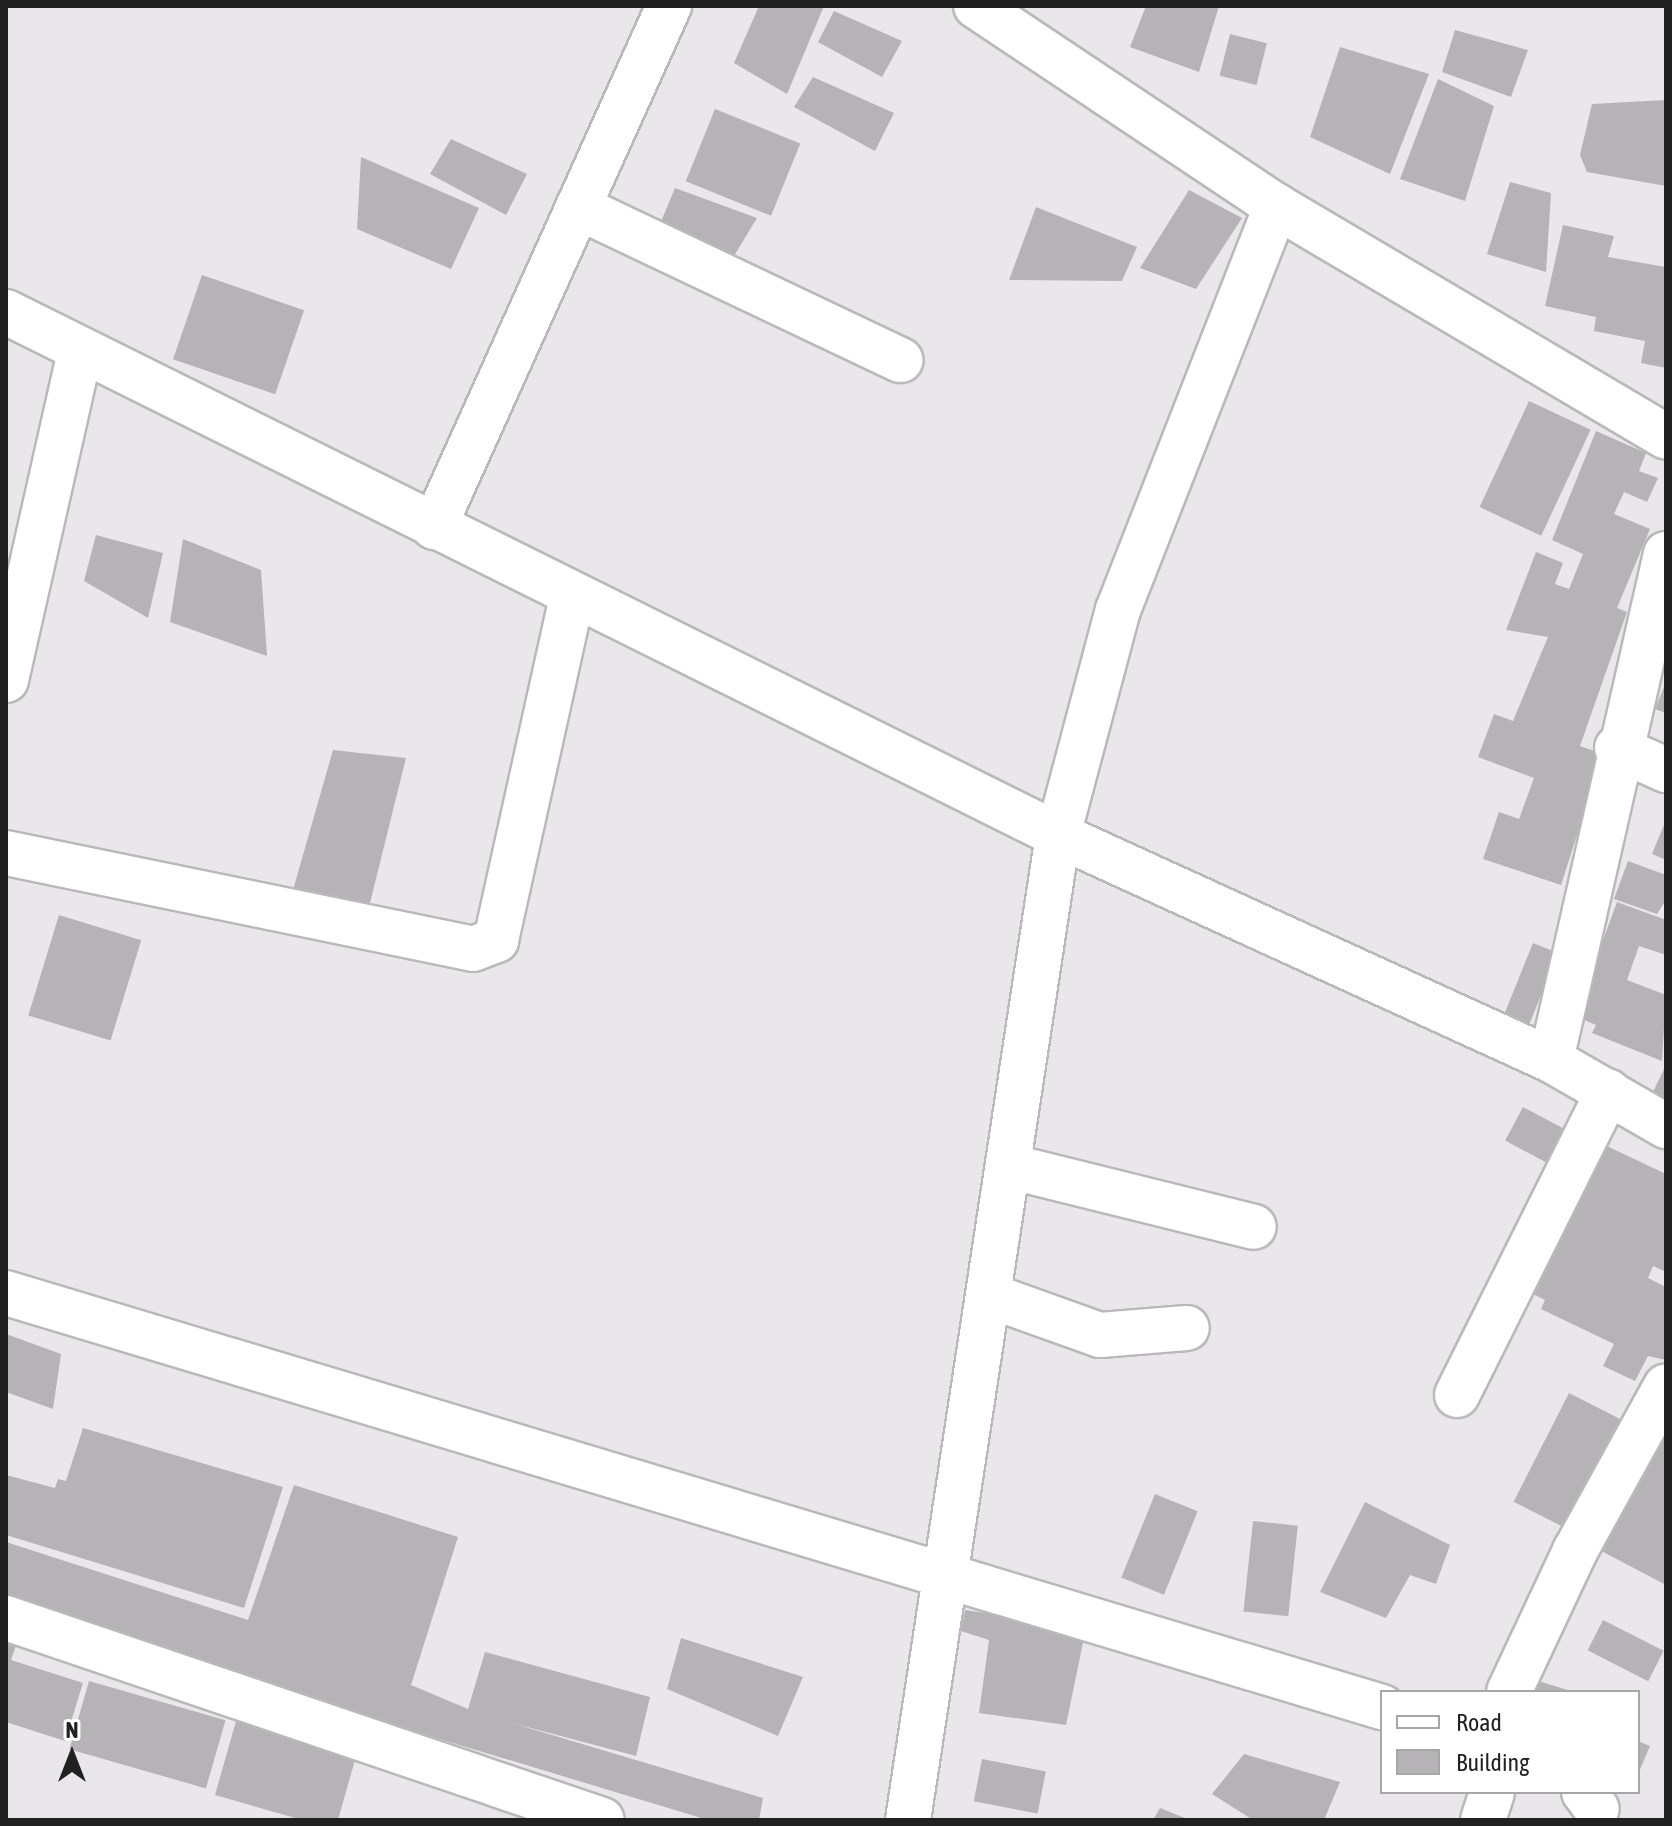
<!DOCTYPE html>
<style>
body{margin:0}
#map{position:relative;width:1672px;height:1826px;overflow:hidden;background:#e9e7ea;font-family:"Asap Condensed",sans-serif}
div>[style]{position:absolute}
.building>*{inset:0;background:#b5b3b5;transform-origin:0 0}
.roads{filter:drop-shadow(2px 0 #bab8bb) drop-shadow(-2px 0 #bab8bb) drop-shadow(0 2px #bab8bb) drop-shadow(0 -2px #bab8bb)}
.minor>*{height:44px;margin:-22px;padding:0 22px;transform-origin:22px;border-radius:22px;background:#fff}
span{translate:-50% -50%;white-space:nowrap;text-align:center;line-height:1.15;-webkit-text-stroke:7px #fff;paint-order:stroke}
.frame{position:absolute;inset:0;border:8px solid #222122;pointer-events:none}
.legend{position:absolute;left:1380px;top:1690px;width:260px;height:104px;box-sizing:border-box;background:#fff;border:2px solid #a7a6a7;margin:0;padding:10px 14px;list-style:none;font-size:24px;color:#222122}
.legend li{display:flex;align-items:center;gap:16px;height:40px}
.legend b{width:40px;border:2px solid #a7a6a7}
.north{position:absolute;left:32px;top:1714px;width:80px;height:80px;-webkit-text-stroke:6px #fff;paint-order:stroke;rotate:0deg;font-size:22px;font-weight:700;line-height:32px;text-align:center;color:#222122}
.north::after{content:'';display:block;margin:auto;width:28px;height:36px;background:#222122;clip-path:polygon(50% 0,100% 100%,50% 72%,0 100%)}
</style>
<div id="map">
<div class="building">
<div style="clip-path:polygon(759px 6px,824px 6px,787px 94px,734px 63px)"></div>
<div style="clip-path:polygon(1146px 6px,1219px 6px,1199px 72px,1130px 47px)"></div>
<div style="clip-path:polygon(834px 11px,902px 41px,882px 77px,818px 42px)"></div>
<div style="clip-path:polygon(1455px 30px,1528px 50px,1511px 97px,1442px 72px)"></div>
<div style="left:1230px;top:34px;width:38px;height:43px;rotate:14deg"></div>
<div style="clip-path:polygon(1340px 47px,1429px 74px,1390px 174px,1310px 137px)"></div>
<div style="clip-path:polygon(813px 77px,894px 113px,875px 151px,794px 107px)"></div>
<div style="clip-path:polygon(1438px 79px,1494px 106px,1465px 201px,1400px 179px)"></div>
<div style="clip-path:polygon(1666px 100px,1666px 186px,1587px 172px,1580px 155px,1592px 104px)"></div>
<div style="left:715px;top:109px;width:92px;height:78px;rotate:22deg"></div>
<div style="clip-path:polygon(451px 139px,527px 174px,506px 215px,430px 174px)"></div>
<div style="clip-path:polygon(361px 157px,479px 208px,451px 269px,357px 229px)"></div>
<div style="clip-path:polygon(1510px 182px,1551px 193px,1546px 272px,1487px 254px)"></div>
<div style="clip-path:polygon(675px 188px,757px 218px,726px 269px,655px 236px)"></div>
<div style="clip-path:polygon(1189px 190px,1242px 218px,1196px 289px,1140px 268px)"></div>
<div style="clip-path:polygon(1036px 207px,1137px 247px,1122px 281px,1009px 280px)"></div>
<div style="clip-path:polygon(1563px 225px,1614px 236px,1608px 257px,1666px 267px,1666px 368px,1641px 363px,1645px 341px,1594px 331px,1596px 317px,1545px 306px)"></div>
<div style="left:202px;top:275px;width:108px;height:89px;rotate:19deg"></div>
<div style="left:1529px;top:401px;width:68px;height:117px;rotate:25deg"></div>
<div style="clip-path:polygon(1596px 431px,1646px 453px,1639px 471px,1658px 478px,1647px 502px,1624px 492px,1614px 514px,1650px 529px,1617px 608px,1627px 612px,1580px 746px,1603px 754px,1561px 885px,1483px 859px,1499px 812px,1519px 819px,1534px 778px,1478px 757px,1494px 714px,1513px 721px,1548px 637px,1506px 630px,1536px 552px,1563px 563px,1555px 584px,1569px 589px,1583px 554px,1552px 540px)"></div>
<div style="clip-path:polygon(96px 535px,163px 553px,148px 618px,84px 581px)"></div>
<div style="clip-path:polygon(183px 539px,261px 570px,267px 656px,170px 622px)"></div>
<div style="clip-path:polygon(1666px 682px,1666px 713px,1655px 709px)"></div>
<div style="clip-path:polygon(333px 750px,406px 758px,369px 907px,293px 890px)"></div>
<div style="clip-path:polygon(1666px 820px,1666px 860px,1652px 854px)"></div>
<div style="clip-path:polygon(1628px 861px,1666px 875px,1666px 900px,1657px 914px,1614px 899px)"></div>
<div style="clip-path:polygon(1617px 902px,1666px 920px,1666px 955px,1639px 946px,1627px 980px,1666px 995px,1662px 1061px,1592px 1033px,1596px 1025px,1575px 1016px)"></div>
<div style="left:59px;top:915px;width:86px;height:105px;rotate:17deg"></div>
<div style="left:1533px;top:943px;width:27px;height:76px;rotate:22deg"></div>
<div style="clip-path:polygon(1666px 1065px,1666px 1103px,1651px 1096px)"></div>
<div style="left:1523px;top:1107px;width:54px;height:38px;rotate:28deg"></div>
<div style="clip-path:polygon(1592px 1139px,1666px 1174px,1666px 1272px,1653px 1266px,1648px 1278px,1666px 1287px,1666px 1360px,1648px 1356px,1635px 1381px,1603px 1366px,1614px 1344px,1541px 1309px,1545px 1300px,1519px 1287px)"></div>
<div style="clip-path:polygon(6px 1334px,61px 1354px,53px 1409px,6px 1392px)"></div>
<div style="left:1569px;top:1393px;width:69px;height:122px;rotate:27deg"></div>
<div style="clip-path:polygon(1666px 1414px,1666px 1585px,1588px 1544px)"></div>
<div style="clip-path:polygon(83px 1428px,283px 1487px,244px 1608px,6px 1535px,6px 1475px,55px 1488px,58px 1479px,66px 1481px)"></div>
<div style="clip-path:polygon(294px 1485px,458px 1537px,411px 1685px,468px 1709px,485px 1652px,650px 1697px,636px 1756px,512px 1723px,763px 1798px,759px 1820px,708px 1820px,6px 1608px,6px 1542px,248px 1620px)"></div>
<div style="left:1155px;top:1494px;width:46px;height:90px;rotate:22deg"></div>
<div style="clip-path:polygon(1365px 1502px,1450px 1545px,1436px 1584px,1410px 1575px,1386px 1618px,1320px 1592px)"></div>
<div style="left:1253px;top:1521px;width:45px;height:91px;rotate:6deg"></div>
<div style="clip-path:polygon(965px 1610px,1086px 1628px,1066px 1725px,979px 1713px,989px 1640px,961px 1631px)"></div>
<div style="left:1603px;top:1620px;width:68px;height:34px;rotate:27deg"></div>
<div style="clip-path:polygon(6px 1626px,21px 1631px,11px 1660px,83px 1683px,65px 1741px,6px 1722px)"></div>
<div style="clip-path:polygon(681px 1638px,803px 1677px,778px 1736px,667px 1689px)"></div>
<div style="clip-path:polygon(1535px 1680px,1571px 1691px,1571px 1692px,1531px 1692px)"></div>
<div style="left:89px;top:1681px;width:142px;height:71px;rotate:16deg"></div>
<div style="clip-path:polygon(240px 1707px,360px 1742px,338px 1820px,302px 1820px,215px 1795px)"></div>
<div style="clip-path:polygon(1638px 1741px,1650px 1746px,1638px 1774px)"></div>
<div style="clip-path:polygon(1244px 1754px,1340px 1782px,1324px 1820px,1253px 1820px,1212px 1794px)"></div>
<div style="left:982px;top:1759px;width:65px;height:43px;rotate:11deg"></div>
<div style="clip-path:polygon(1160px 1808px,1190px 1820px,1153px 1820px)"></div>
</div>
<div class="roads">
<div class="minor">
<div style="left:976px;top:6px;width:361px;rotate:33.7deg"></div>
<div style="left:1276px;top:206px;width:453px;rotate:30.6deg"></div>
<div style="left:578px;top:207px;width:357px;rotate:25.4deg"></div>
<div style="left:6px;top:312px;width:1175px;rotate:26.43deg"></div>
<div style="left:1058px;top:835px;width:542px;rotate:24.53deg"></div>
<div style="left:1551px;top:1060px;width:133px;rotate:29.9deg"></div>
<div style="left:434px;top:527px;width:572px;rotate:-65.72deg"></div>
<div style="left:6px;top:680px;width:337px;rotate:-77.3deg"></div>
<div style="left:1617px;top:748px;width:54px;rotate:24.2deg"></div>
<div style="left:6px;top:853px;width:477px;rotate:11.6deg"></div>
<div style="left:473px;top:949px;width:25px;rotate:-21deg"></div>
<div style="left:496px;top:940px;width:351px;rotate:-77.5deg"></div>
<div style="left:1551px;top:1060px;width:519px;rotate:-77.2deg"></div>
<div style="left:1008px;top:1166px;width:253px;rotate:13.9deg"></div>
<div style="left:6px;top:1293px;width:1437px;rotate:16.75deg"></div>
<div style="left:988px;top:1295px;width:119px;rotate:19.7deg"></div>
<div style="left:1100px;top:1335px;width:87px;rotate:-4.6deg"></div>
<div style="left:1457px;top:1395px;width:339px;rotate:-63.5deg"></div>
<div style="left:6px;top:1618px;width:629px;rotate:18.72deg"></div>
<div style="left:1509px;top:1692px;width:156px;rotate:-64.9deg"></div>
<div style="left:1575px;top:1551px;width:188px;rotate:-61.1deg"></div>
<div style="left:1584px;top:1792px;width:21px;rotate:53deg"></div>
<div style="left:908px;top:1820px;width:996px;rotate:-81.34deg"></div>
<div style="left:1058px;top:835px;width:233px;rotate:-75.1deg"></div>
<div style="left:1118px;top:610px;width:434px;rotate:-68.6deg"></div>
<div style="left:1483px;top:1820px;width:29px;rotate:-72deg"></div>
</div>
</div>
<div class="frame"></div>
<ul class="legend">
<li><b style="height:10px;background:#fff"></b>Road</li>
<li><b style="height:22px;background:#b5b3b5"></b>Building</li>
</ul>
<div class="north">N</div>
</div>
